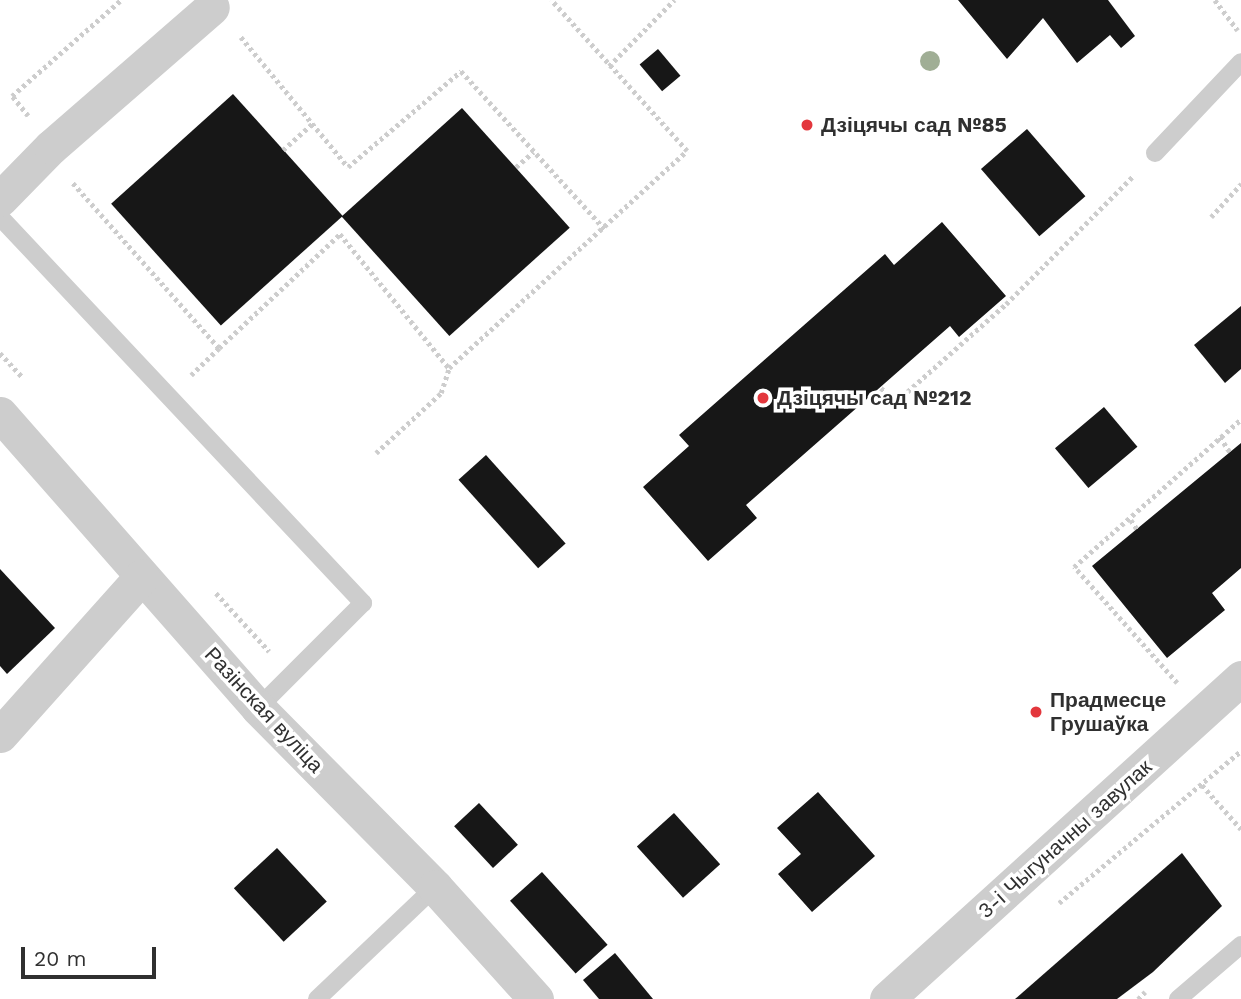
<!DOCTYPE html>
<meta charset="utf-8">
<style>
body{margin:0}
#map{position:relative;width:1241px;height:999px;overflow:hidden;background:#fff;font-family:"Work Sans",sans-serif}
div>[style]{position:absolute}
.building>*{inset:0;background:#171717;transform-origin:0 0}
.path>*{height:4.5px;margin-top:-2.25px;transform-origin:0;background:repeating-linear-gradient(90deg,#cdcdcd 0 3.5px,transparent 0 7px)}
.lane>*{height:18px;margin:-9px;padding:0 9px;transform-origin:9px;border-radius:9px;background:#cdcdcd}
.street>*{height:35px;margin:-17.5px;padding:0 17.5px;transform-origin:17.5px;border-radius:17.5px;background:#cdcdcd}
.trees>*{width:20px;height:20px;margin:-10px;border-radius:50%;background:#a0ae95}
.dots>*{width:19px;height:19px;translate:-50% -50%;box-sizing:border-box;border:4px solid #fff;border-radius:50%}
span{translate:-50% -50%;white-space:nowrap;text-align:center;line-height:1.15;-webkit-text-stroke:7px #fff;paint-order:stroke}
.poi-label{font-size:21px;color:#303030;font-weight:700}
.left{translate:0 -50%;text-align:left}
.street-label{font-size:21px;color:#303030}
.scale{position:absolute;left:21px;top:947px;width:135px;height:32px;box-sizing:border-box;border:4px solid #303030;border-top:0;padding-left:9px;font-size:21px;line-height:24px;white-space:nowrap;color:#303030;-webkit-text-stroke:5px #fff;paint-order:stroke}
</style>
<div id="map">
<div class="building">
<div style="clip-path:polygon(958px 0,1108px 0,1135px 36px,1121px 48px,1110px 35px,1077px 63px,1043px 18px,1007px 59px)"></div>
<div style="left:658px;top:49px;width:35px;height:24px;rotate:50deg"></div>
<div style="left:233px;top:94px;width:164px;height:164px;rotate:48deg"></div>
<div style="left:462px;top:108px;width:161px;height:162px;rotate:48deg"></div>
<div style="left:1027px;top:129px;width:89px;height:61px;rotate:49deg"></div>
<div style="clip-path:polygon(942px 222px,1006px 296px,959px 337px,950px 326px,746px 505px,757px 518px,708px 561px,643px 487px,689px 446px,679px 435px,885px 254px,894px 265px)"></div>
<div style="clip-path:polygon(1241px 306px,1241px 369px,1225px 383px,1194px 345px)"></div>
<div style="left:1104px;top:407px;width:52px;height:64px;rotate:50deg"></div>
<div style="clip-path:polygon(1241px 443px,1241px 568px,1212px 593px,1225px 610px,1167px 658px,1092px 566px)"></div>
<div style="left:486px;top:455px;width:119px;height:37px;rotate:48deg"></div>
<div style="clip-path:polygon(0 569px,55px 628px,7px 674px,0 666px)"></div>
<div style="clip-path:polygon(818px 792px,875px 856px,812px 912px,778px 874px,801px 854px,777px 828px)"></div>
<div style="left:479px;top:803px;width:57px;height:34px;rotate:47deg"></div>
<div style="left:674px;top:813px;width:69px;height:50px;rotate:48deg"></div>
<div style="left:277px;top:848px;width:73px;height:59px;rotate:47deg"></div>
<div style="clip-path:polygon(1182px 853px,1222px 906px,1153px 972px,1117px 999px,1015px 999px)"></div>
<div style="left:542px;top:872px;width:98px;height:43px;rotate:48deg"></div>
<div style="clip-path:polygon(615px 953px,653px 999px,599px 999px,583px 980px)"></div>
</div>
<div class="path">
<div style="left:1215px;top:0;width:38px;rotate:53deg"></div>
<div style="left:241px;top:37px;width:168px;rotate:50.5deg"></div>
<div style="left:348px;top:167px;width:148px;rotate:-40.3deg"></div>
<div style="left:461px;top:71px;width:214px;rotate:47.7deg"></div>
<div style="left:609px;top:66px;width:93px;rotate:-45.4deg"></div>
<div style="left:28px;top:116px;width:26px;rotate:-129deg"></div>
<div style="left:12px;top:96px;width:145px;rotate:-41.4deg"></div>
<div style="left:283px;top:150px;width:39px;rotate:-42deg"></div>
<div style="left:516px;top:167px;width:23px;rotate:-41deg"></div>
<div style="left:73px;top:183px;width:220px;rotate:48.5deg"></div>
<div style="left:219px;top:348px;width:166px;rotate:-43.3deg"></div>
<div style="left:340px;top:234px;width:173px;rotate:50.9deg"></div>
<div style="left:1211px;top:217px;width:45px;rotate:-47.7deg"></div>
<div style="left:0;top:353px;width:34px;rotate:47deg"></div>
<div style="left:191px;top:375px;width:39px;rotate:-44deg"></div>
<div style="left:881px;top:388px;width:21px;rotate:39deg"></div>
<div style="left:897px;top:401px;width:146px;rotate:-41.7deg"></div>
<div style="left:1006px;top:304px;width:182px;rotate:-45.2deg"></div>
<div style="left:1220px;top:437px;width:18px;rotate:56deg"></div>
<div style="left:376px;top:453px;width:88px;rotate:-42.7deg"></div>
<div style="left:441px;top:393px;width:26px;rotate:-72deg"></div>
<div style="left:449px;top:368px;width:322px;rotate:-42.4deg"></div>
<div style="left:687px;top:151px;width:203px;rotate:-132deg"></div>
<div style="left:1131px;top:520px;width:11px;rotate:56deg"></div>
<div style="left:216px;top:593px;width:79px;rotate:47.6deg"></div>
<div style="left:1177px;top:683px;width:155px;rotate:-131.6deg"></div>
<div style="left:1074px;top:567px;width:223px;rotate:-41.5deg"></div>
<div style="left:1202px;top:785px;width:59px;rotate:48.4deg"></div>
<div style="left:1059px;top:903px;width:237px;rotate:-39.9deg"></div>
<div style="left:1138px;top:999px;width:10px;rotate:-45deg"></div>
</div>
<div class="lane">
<div style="left:1155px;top:153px;width:125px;rotate:-46.6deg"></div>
<div style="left:0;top:217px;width:530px;rotate:46.76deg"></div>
<div style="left:363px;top:603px;width:148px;rotate:135deg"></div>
<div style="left:317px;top:999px;width:163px;rotate:-43.5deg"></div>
<div style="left:1178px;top:999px;width:83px;rotate:-40.6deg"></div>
</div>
<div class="street">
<div style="left:0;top:199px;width:73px;rotate:-45.6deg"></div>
<div style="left:51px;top:147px;width:213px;rotate:-41deg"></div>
<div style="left:0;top:414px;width:391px;rotate:48.7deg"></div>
<div style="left:258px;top:708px;width:252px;rotate:45.3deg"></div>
<div style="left:435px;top:887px;width:151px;rotate:48deg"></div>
<div style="left:0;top:735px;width:213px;rotate:-48.2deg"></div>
<div style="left:887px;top:999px;width:478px;rotate:-42.2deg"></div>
</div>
<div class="trees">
<div style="left:930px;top:61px"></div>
</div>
<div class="dots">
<div style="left:807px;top:125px;background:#e3373d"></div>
<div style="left:763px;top:398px;background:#e3373d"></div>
<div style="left:1036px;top:712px;background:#e3373d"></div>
</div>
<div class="poi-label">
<span class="left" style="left:821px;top:125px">Дзіцячы сад №85</span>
<span class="left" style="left:777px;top:398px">Дзіцячы сад №212</span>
<span class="left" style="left:1050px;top:712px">Прадмесце<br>Грушаўка</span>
</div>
<div class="street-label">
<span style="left:264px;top:710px;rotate:47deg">Разінская вуліца</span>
<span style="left:1065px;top:839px;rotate:-42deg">3-і Чыгуначны завулак</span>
</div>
<div class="scale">20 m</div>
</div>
